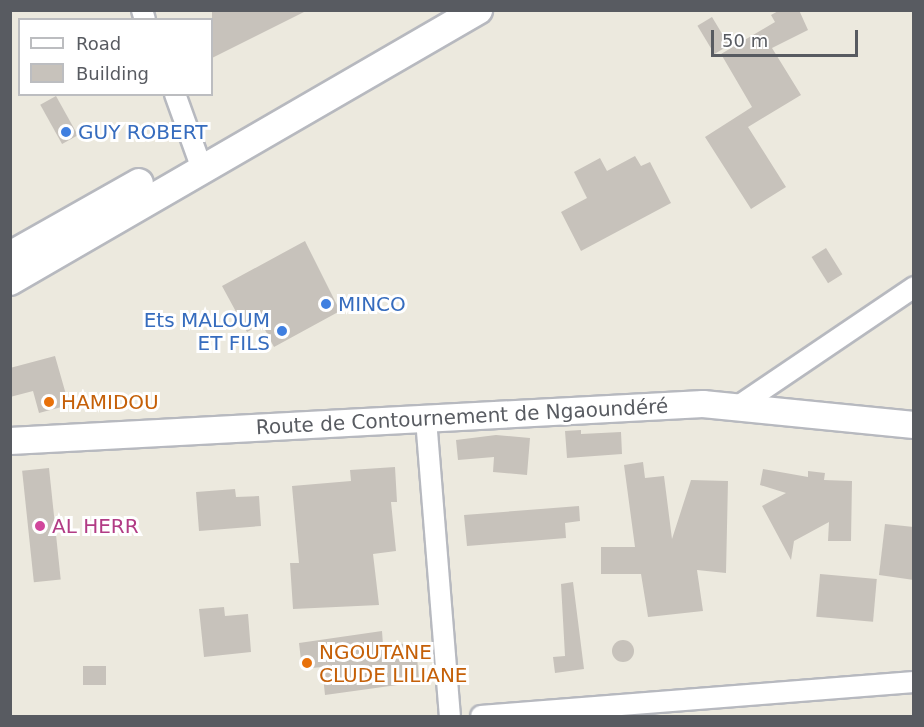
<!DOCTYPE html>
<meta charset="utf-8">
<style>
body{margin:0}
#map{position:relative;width:924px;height:727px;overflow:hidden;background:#ece9de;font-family:"DejaVu Sans",sans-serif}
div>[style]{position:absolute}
.building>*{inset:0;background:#c7c2bb;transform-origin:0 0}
.round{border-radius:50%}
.roads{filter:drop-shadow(2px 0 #b7b9bf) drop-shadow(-2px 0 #b7b9bf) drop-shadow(0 2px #b7b9bf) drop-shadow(0 -2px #b7b9bf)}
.minor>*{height:20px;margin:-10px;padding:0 10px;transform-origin:10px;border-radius:10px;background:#fff}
.tertiary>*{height:26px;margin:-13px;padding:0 13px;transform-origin:13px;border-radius:13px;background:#fff}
.secondary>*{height:28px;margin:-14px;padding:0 14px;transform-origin:14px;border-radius:14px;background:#fff}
.dots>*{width:16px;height:16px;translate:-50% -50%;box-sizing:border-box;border:3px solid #fff;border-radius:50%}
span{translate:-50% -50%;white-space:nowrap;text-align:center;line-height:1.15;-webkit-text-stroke:6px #fff;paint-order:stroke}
.shop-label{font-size:20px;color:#366cbe}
.left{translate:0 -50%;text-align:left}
.right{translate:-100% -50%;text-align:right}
.food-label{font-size:20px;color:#c56008}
.street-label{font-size:20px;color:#585b61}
.hotel-label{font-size:20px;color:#b23c85}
.frame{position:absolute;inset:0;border:12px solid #585b61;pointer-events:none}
.legend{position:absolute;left:18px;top:18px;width:195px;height:78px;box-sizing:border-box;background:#fff;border:2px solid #bcbdc0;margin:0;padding:8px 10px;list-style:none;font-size:18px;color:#585b61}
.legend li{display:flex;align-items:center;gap:12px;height:30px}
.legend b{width:30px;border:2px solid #bcbdc0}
.scale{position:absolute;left:711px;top:30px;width:147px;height:27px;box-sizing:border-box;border:3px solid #585b61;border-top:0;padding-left:8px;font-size:18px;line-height:21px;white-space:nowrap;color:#585b61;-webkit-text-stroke:4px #fff;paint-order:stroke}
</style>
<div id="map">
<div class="building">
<div style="clip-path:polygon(212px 10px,308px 10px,212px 58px)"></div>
<div style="clip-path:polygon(780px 10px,799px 10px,808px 30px,772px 48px,801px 95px,748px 127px,786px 187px,751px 209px,705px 137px,752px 107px,721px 54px,775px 22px,771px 15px)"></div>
<div style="left:712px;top:17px;width:33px;height:17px;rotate:59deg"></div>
<div style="left:56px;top:96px;width:45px;height:18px;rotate:61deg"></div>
<div style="clip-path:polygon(635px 156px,641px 166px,650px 162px,671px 203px,581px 251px,561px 212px,587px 198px,574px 172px,600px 158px,607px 171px)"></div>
<div style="clip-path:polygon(305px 241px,340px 311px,274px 347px,262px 324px,247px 332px,222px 286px)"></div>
<div style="left:826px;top:248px;width:31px;height:17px;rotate:58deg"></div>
<div style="clip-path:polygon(55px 356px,69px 405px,39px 413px,33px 391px,10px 397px,10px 368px)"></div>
<div style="clip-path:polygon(581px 430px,581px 434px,621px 432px,622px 454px,567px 458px,565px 431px)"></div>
<div style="clip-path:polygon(496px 435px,530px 438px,527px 475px,493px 472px,494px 457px,458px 460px,456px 440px)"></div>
<div style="clip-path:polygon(643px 462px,645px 478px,664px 476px,672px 539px,691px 480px,728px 481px,726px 573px,697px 570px,703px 611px,648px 617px,641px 574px,601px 574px,601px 547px,635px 547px,624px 465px)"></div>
<div style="clip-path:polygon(395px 467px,397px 502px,391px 502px,396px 551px,373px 554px,379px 605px,293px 609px,290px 563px,299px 563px,292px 486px,351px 481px,350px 470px)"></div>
<div style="left:49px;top:468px;width:112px;height:27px;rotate:84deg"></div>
<div style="clip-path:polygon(763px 469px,808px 477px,808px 471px,825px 473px,824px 480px,852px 481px,851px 541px,828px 541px,829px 522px,794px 541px,791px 560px,762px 506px,786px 493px,760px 485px)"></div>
<div style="clip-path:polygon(235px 489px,236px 497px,259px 496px,261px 526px,199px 531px,196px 492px)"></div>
<div style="clip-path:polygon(579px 506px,580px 521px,565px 523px,566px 538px,467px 546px,464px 515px)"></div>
<div style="clip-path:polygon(885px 524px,914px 527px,914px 580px,879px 575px)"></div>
<div style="left:820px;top:574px;width:57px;height:43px;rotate:5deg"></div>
<div style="clip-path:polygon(573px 582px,584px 669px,555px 673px,553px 657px,565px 656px,561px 584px)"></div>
<div style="clip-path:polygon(224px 607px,225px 616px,248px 614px,251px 652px,204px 657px,199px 609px)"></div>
<div style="clip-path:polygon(382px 631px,383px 645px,416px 643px,419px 682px,325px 695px,322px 667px,302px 669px,299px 643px)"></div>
<div class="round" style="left:612px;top:640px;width:22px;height:22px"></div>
<div style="left:83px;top:666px;width:23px;height:19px"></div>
</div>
<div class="roads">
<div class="minor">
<div style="left:142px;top:10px;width:10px;rotate:73deg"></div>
<div style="left:175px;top:94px;width:80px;rotate:70.2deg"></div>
<div style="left:737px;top:407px;width:214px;rotate:-34.1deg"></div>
<div style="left:426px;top:419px;width:298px;rotate:85.4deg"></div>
<div style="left:481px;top:716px;width:434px;rotate:-4.5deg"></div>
</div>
<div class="tertiary">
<div style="left:10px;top:441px;width:694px;rotate:-3.06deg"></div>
<div style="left:703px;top:404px;width:212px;rotate:5.7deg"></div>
</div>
<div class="secondary">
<div style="left:10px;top:256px;width:148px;rotate:-29.5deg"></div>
<div style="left:10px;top:281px;width:541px;rotate:-30.07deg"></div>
</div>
</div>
<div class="dots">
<div style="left:66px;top:132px;background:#3f7fe0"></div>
<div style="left:326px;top:304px;background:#3f7fe0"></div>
<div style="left:282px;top:331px;background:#3f7fe0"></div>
<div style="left:49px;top:402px;background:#e8710a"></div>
<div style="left:40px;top:526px;background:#d1479c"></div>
<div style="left:307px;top:663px;background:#e8710a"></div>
</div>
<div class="shop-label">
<span class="left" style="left:78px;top:132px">GUY ROBERT</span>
<span class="left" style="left:338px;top:304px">MINCO</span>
<span class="right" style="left:270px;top:332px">Ets MALOUM<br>ET FILS</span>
</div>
<div class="food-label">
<span class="left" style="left:61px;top:402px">HAMIDOU</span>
<span class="left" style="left:319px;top:664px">NGOUTANE<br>CLUDE LILIANE</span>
</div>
<div class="street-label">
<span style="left:462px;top:417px;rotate:-3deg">Route de Contournement de Ngaoundéré</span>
</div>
<div class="hotel-label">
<span class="left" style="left:52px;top:526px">AL HERR</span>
</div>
<div class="frame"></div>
<ul class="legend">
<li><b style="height:8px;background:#fff"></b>Road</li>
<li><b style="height:16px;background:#c7c2bb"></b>Building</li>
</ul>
<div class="scale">50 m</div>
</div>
